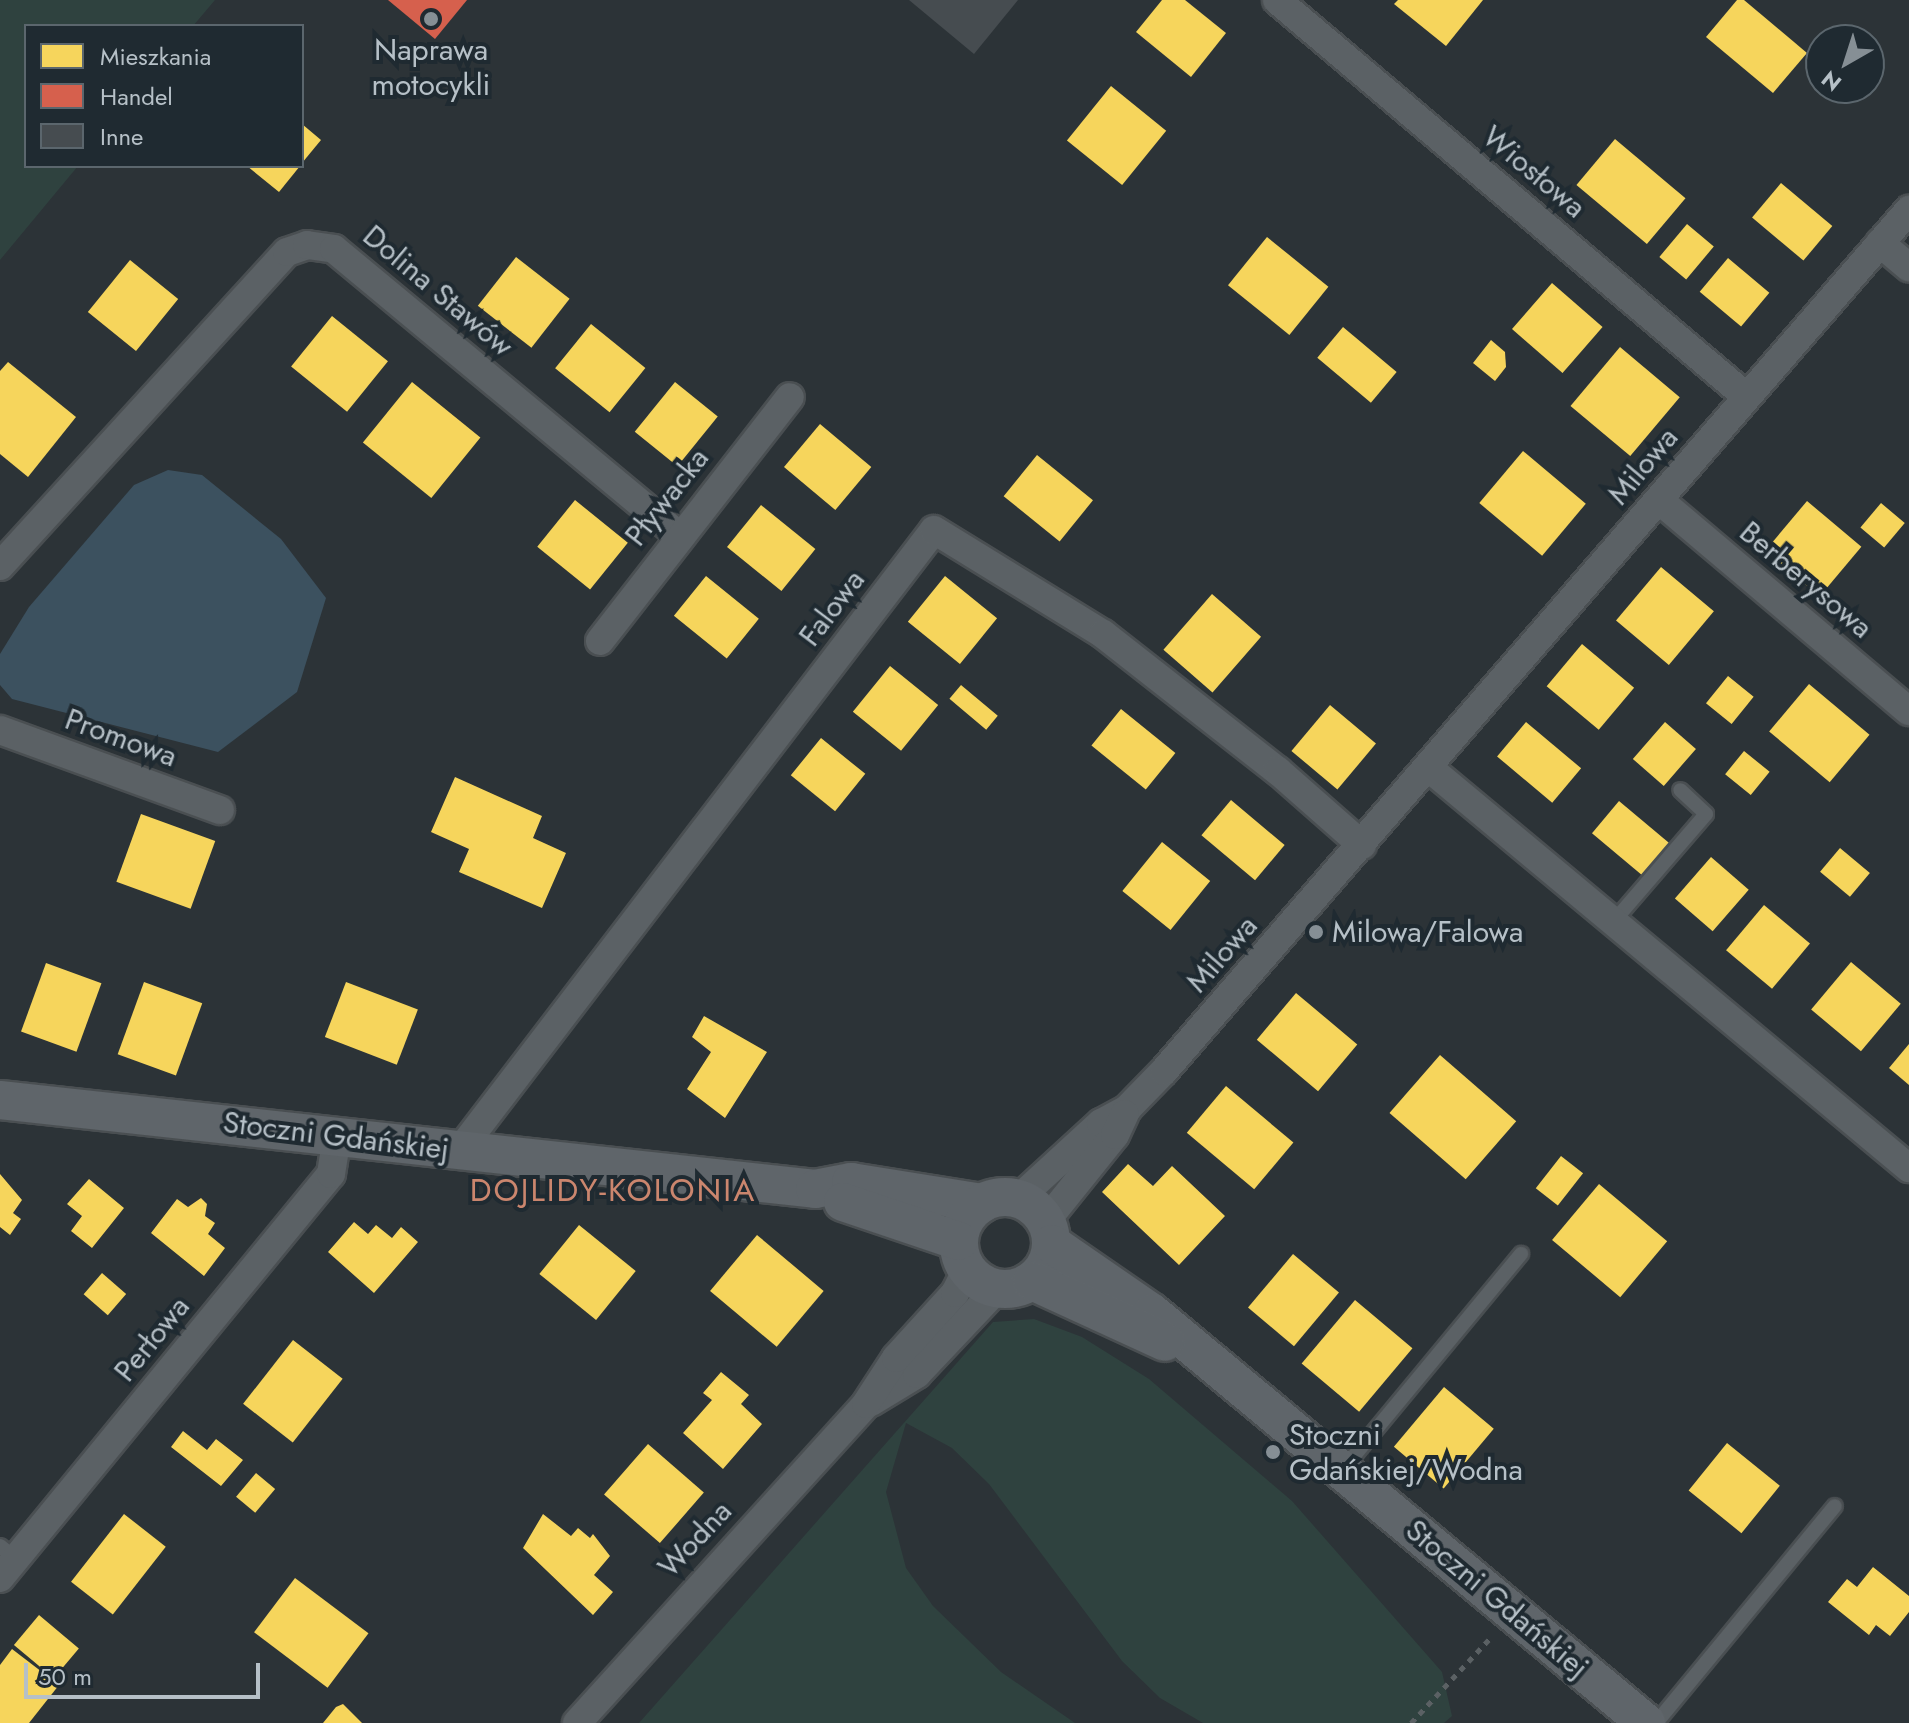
<!DOCTYPE html>
<meta charset="utf-8">
<style>
body{margin:0}
#map{position:relative;width:1909px;height:1723px;overflow:hidden;background:#2c3337;font-family:Jost,sans-serif}
div>[style]{position:absolute}
.green>*{inset:0;background:#2f423f}
.water>*{inset:0;background:#3c515f}
.homes>*{inset:0;background:#f6d55c;transform-origin:0 0}
.shops>*{inset:0;background:#d6604d}
.building>*{inset:0;background:#464c50}
.path>*{height:5px;margin-top:-2.5px;transform-origin:0;background:repeating-linear-gradient(90deg,#5b6164 0 6px,transparent 0 12px)}
.roads{filter:drop-shadow(2px 0 #4a4f52) drop-shadow(-2px 0 #4a4f52) drop-shadow(0 2px #4a4f52) drop-shadow(0 -2px #4a4f52)}
.lane>*{height:14px;margin:-7px;padding:0 7px;transform-origin:7px;border-radius:7px;background:#5b6165}
.street>*{height:28px;margin:-14px;padding:0 14px;transform-origin:14px;border-radius:14px;background:#5b6165}
.secondary>*{height:38px;margin:-19px;padding:0 19px;transform-origin:19px;border-radius:19px;background:#5f656a}
.secondary>.ring{margin:-19px;padding:0;box-sizing:content-box;background:none;border:38px solid #5f656a;border-radius:50%}
.dots>*{width:22px;height:22px;translate:-50% -50%;box-sizing:border-box;border:4px solid #1f2a31;border-radius:50%}
span{translate:-50% -50%;white-space:nowrap;text-align:center;line-height:1.15;-webkit-text-stroke:8px #1f2a31;paint-order:stroke}
.poi-label{font-size:30px;color:#b6c0c7}
.left{translate:0 -50%;text-align:left}
.street-label{font-size:30px;color:#b6c0c7}
.neighbourhood-label{font-size:32px;color:#cb866e;letter-spacing:2px}
.legend{position:absolute;left:24px;top:24px;width:280px;height:144px;box-sizing:border-box;background:#1f2a31;border:2px solid #5b666d;margin:0;padding:10px 14px;list-style:none;font-size:24px;color:#b6c0c7}
.legend li{display:flex;align-items:center;gap:16px;height:40px}
.legend b{width:40px;border:2px solid #5b666d}
.north{position:absolute;left:1805px;top:24px;width:80px;height:80px;box-sizing:border-box;background:#1f2a31;border:2px solid #5b666d;border-radius:50%;rotate:219deg;font-size:22px;font-weight:700;line-height:32px;text-align:center;color:#b6c0c7}
.north::after{content:'';display:block;margin:auto;width:28px;height:36px;background:#868f95;clip-path:polygon(50% 0,100% 100%,50% 72%,0 100%)}
.scale{position:absolute;left:24px;top:1663px;width:236px;height:36px;box-sizing:border-box;border:4px solid #b6c0c7;border-top:0;padding-left:10px;font-size:24px;line-height:28px;white-space:nowrap;color:#b6c0c7;-webkit-text-stroke:6px #1f2a31;paint-order:stroke}
</style>
<div id="map">
<div class="green">
<div style="clip-path:polygon(0 0,215px 0,193px 26px,26px 26px,26px 166px,78px 166px,0 260px)"></div>
<div style="clip-path:polygon(1034px 1319px,1082px 1337px,1149px 1379px,1292px 1501px,1442px 1672px,1452px 1716px,1444px 1723px,1203px 1723px,1160px 1698px,1122px 1661px,989px 1484px,952px 1448px,906px 1423px,886px 1492px,906px 1568px,933px 1606px,1001px 1672px,1075px 1723px,639px 1723px,993px 1322px)"></div>
</div>
<div class="water">
<div style="clip-path:polygon(168px 470px,202px 475px,281px 539px,326px 598px,297px 692px,218px 752px,12px 699px,0 685px,0 654px,29px 607px,134px 485px)"></div>
</div>
<div class="homes">
<div style="clip-path:polygon(1162px 0,1185px 0,1226px 33px,1191px 77px,1136px 32px)"></div>
<div style="clip-path:polygon(1398px 0,1483px 0,1446px 46px,1394px 4px)"></div>
<div style="clip-path:polygon(1737px 0,1744px 0,1807px 53px,1773px 93px,1706px 37px)"></div>
<div style="left:1111px;top:86px;width:71px;height:70px;rotate:39deg"></div>
<div style="clip-path:polygon(302px 124px,321px 140px,302px 163px)"></div>
<div style="left:1615px;top:139px;width:92px;height:60px;rotate:40deg"></div>
<div style="clip-path:polygon(247px 166px,300px 166px,279px 192px)"></div>
<div style="left:1781px;top:183px;width:67px;height:45px;rotate:40deg"></div>
<div style="left:1687px;top:224px;width:35px;height:43px;rotate:40deg"></div>
<div style="left:1267px;top:237px;width:79px;height:62px;rotate:39deg"></div>
<div style="left:516px;top:257px;width:68px;height:62px;rotate:38deg"></div>
<div style="left:1728px;top:258px;width:54px;height:44px;rotate:40deg"></div>
<div style="left:130px;top:260px;width:62px;height:67px;rotate:39deg"></div>
<div style="left:1552px;top:283px;width:67px;height:61px;rotate:41deg"></div>
<div style="left:332px;top:316px;width:72px;height:65px;rotate:39deg"></div>
<div style="left:591px;top:324px;width:70px;height:57px;rotate:39deg"></div>
<div style="left:1343px;top:327px;width:70px;height:40px;rotate:40deg"></div>
<div style="clip-path:polygon(1491px 340px,1505px 352px,1506px 367px,1495px 381px,1473px 363px)"></div>
<div style="left:1620px;top:347px;width:78px;height:77px;rotate:40deg"></div>
<div style="clip-path:polygon(8px 362px,76px 417px,28px 477px,0 454px,0 371px)"></div>
<div style="left:412px;top:382px;width:88px;height:78px;rotate:39deg"></div>
<div style="left:675px;top:382px;width:55px;height:64px;rotate:39deg"></div>
<div style="left:820px;top:424px;width:67px;height:56px;rotate:40deg"></div>
<div style="left:1523px;top:451px;width:82px;height:68px;rotate:40deg"></div>
<div style="left:1037px;top:455px;width:72px;height:53px;rotate:39deg"></div>
<div style="left:575px;top:500px;width:68px;height:60px;rotate:39deg"></div>
<div style="left:1807px;top:501px;width:71px;height:65px;rotate:40deg"></div>
<div style="left:1881px;top:503px;width:31px;height:32px;rotate:40deg"></div>
<div style="left:761px;top:505px;width:70px;height:54px;rotate:39deg"></div>
<div style="left:1661px;top:567px;width:69px;height:70px;rotate:40deg"></div>
<div style="left:706px;top:576px;width:68px;height:51px;rotate:39deg"></div>
<div style="left:945px;top:576px;width:67px;height:59px;rotate:39deg"></div>
<div style="left:1212px;top:594px;width:65px;height:74px;rotate:41deg"></div>
<div style="left:1582px;top:644px;width:68px;height:55px;rotate:40deg"></div>
<div style="left:890px;top:666px;width:62px;height:59px;rotate:39deg"></div>
<div style="left:1728px;top:676px;width:33px;height:35px;rotate:39deg"></div>
<div style="left:1809px;top:684px;width:79px;height:62px;rotate:40deg"></div>
<div style="left:961px;top:685px;width:48px;height:18px;rotate:40deg"></div>
<div style="left:1330px;top:705px;width:60px;height:60px;rotate:40deg"></div>
<div style="left:1121px;top:709px;width:70px;height:47px;rotate:39deg"></div>
<div style="left:1526px;top:722px;width:72px;height:45px;rotate:40deg"></div>
<div style="left:1665px;top:722px;width:41px;height:49px;rotate:41deg"></div>
<div style="left:821px;top:738px;width:57px;height:48px;rotate:39deg"></div>
<div style="left:1744px;top:751px;width:33px;height:30px;rotate:39deg"></div>
<div style="clip-path:polygon(455px 777px,542px 816px,533px 838px,566px 853px,542px 908px,459px 872px,469px 849px,431px 832px)"></div>
<div style="left:1231px;top:800px;width:70px;height:46px;rotate:40deg"></div>
<div style="left:1619px;top:801px;width:67px;height:42px;rotate:40deg"></div>
<div style="left:141px;top:814px;width:79px;height:72px;rotate:20deg"></div>
<div style="left:1162px;top:842px;width:62px;height:63px;rotate:39deg"></div>
<div style="left:1840px;top:848px;width:39px;height:31px;rotate:40deg"></div>
<div style="left:1711px;top:857px;width:50px;height:55px;rotate:41deg"></div>
<div style="left:1764px;top:905px;width:60px;height:59px;rotate:40deg"></div>
<div style="left:1851px;top:962px;width:65px;height:62px;rotate:40deg"></div>
<div style="left:46px;top:963px;width:59px;height:73px;rotate:20deg"></div>
<div style="left:144px;top:982px;width:62px;height:77px;rotate:20deg"></div>
<div style="left:346px;top:982px;width:77px;height:59px;rotate:21deg"></div>
<div style="left:1296px;top:993px;width:80px;height:61px;rotate:40deg"></div>
<div style="clip-path:polygon(704px 1016px,767px 1052px,725px 1118px,687px 1089px,711px 1052px,692px 1037px)"></div>
<div style="clip-path:polygon(1909px 1044px,1909px 1085px,1889px 1068px)"></div>
<div style="left:1440px;top:1055px;width:101px;height:77px;rotate:41deg"></div>
<div style="left:1226px;top:1086px;width:88px;height:61px;rotate:40deg"></div>
<div style="left:1561px;top:1156px;width:28px;height:41px;rotate:38deg"></div>
<div style="clip-path:polygon(1128px 1164px,1153px 1186px,1172px 1166px,1225px 1216px,1179px 1265px,1102px 1192px)"></div>
<div style="clip-path:polygon(0 1174px,22px 1200px,13px 1213px,21px 1219px,10px 1235px,0 1227px)"></div>
<div style="clip-path:polygon(89px 1179px,124px 1208px,92px 1248px,71px 1231px,82px 1216px,67px 1204px)"></div>
<div style="left:1599px;top:1184px;width:89px;height:73px;rotate:40deg"></div>
<div style="clip-path:polygon(201px 1198px,207px 1204px,205px 1216px,215px 1223px,208px 1234px,225px 1248px,204px 1276px,151px 1233px,177px 1199px,188px 1207px)"></div>
<div style="clip-path:polygon(354px 1222px,368px 1234px,376px 1225px,392px 1238px,401px 1227px,418px 1242px,374px 1293px,328px 1252px)"></div>
<div style="left:579px;top:1225px;width:73px;height:63px;rotate:39deg"></div>
<div style="left:757px;top:1235px;width:87px;height:73px;rotate:40deg"></div>
<div style="left:1293px;top:1254px;width:60px;height:70px;rotate:40deg"></div>
<div style="left:102px;top:1273px;width:32px;height:28px;rotate:41deg"></div>
<div style="left:1355px;top:1300px;width:75px;height:83px;rotate:40deg"></div>
<div style="left:293px;top:1340px;width:63px;height:81px;rotate:38deg"></div>
<div style="clip-path:polygon(721px 1372px,749px 1395px,741px 1404px,762px 1424px,723px 1469px,683px 1433px,712px 1400px,703px 1393px)"></div>
<div style="left:1444px;top:1387px;width:65px;height:78px;rotate:40deg"></div>
<div style="clip-path:polygon(183px 1431px,207px 1450px,216px 1439px,243px 1460px,221px 1486px,171px 1447px)"></div>
<div style="left:1727px;top:1443px;width:68px;height:61px;rotate:39deg"></div>
<div style="left:648px;top:1444px;width:74px;height:67px;rotate:41deg"></div>
<div style="left:256px;top:1473px;width:25px;height:31px;rotate:40deg"></div>
<div style="left:124px;top:1514px;width:53px;height:86px;rotate:38deg"></div>
<div style="clip-path:polygon(543px 1514px,571px 1536px,578px 1528px,590px 1538px,593px 1534px,610px 1556px,594px 1575px,613px 1592px,593px 1615px,523px 1548px)"></div>
<div style="clip-path:polygon(1873px 1567px,1909px 1596px,1909px 1612px,1890px 1636px,1876px 1625px,1869px 1635px,1828px 1602px,1847px 1579px,1857px 1587px)"></div>
<div style="left:295px;top:1578px;width:92px;height:68px;rotate:37deg"></div>
<div style="left:39px;top:1615px;width:52px;height:39px;rotate:40deg"></div>
<div style="clip-path:polygon(12px 1649px,59px 1685px,29px 1723px,0 1723px,0 1665px)"></div>
<div style="clip-path:polygon(343px 1704px,362px 1723px,323px 1723px,336px 1707px)"></div>
</div>
<div class="shops">
<div style="clip-path:polygon(388px 0,467px 0,435px 39px)"></div>
</div>
<div class="building">
<div style="clip-path:polygon(909px 0,1018px 0,974px 54px)"></div>
</div>
<div class="path">
<div style="left:1411px;top:1723px;width:119px;rotate:-47deg"></div>
</div>
<div class="roads">
<div class="lane">
<div style="left:1614px;top:921px;width:141px;rotate:-49.3deg"></div>
<div style="left:1706px;top:814px;width:35px;rotate:-137deg"></div>
<div style="left:1344px;top:1468px;width:278px;rotate:-50.4deg"></div>
<div style="left:0;top:1546px;width:21px;rotate:39deg"></div>
<div style="left:1656px;top:1723px;width:281px;rotate:-50.5deg"></div>
</div>
<div class="street">
<div style="left:1277px;top:0;width:615px;rotate:40.19deg"></div>
<div style="left:1880px;top:243px;width:38px;rotate:40deg"></div>
<div style="left:1659px;top:500px;width:327px;rotate:40.2deg"></div>
<div style="left:0;top:566px;width:425px;rotate:-47.6deg"></div>
<div style="left:287px;top:252px;width:21px;rotate:-19deg"></div>
<div style="left:307px;top:245px;width:27px;rotate:8deg"></div>
<div style="left:334px;top:249px;width:447px;rotate:39.7deg"></div>
<div style="left:600px;top:641px;width:309px;rotate:-52.1deg"></div>
<div style="left:0;top:730px;width:234px;rotate:20deg"></div>
<div style="left:1429px;top:768px;width:625px;rotate:39.81deg"></div>
<div style="left:460px;top:1150px;width:780px;rotate:-52.6deg"></div>
<div style="left:934px;top:530px;width:198px;rotate:31.6deg"></div>
<div style="left:1103px;top:634px;width:222px;rotate:38.1deg"></div>
<div style="left:1278px;top:771px;width:112px;rotate:41.4deg"></div>
<div style="left:1018px;top:1199px;width:113px;rotate:-42.5deg"></div>
<div style="left:1101px;top:1123px;width:30px;rotate:-28deg"></div>
<div style="left:1127px;top:1109px;width:53px;rotate:-45.8deg"></div>
<div style="left:1164px;top:1071px;width:1139px;rotate:-49.13deg"></div>
<div style="left:1046px;top:1221px;width:110px;rotate:-51.3deg"></div>
<div style="left:1115px;top:1135px;width:23px;rotate:-65deg"></div>
<div style="left:871px;top:1402px;width:54px;rotate:-31.3deg"></div>
<div style="left:917px;top:1374px;width:117px;rotate:-46.7deg"></div>
<div style="left:0;top:1578px;width:522px;rotate:-50.67deg"></div>
<div style="left:331px;top:1174px;width:39px;rotate:-81deg"></div>
<div style="left:577px;top:1723px;width:430px;rotate:-47.8deg"></div>
<div style="left:866px;top:1404px;width:55px;rotate:-56.9deg"></div>
<div style="left:896px;top:1358px;width:88px;rotate:-47.8deg"></div>
<div style="left:955px;top:1293px;width:27px;rotate:-63deg"></div>
</div>
<div class="secondary">
<div style="left:0;top:1100px;width:820px;rotate:6.23deg"></div>
<div style="left:815px;top:1189px;width:37px;rotate:-11deg"></div>
<div style="left:851px;top:1182px;width:133px;rotate:9.1deg"></div>
<div class="ring" style="left:959px;top:1197px;width:54px;height:54px"></div>
<div style="left:843px;top:1202px;width:122px;rotate:18.6deg"></div>
<div style="left:1052px;top:1244px;width:121px;rotate:34.6deg"></div>
<div style="left:1152px;top:1313px;width:642px;rotate:39.69deg"></div>
<div style="left:1032px;top:1281px;width:146px;rotate:24.6deg"></div>
</div>
</div>
<div class="dots">
<div style="left:431px;top:19px;background:#868f95"></div>
<div style="left:1316px;top:932px;background:#868f95"></div>
<div style="left:1273px;top:1452px;background:#868f95"></div>
</div>
<div class="poi-label">
<span style="left:431px;top:67px">Naprawa<br>motocykli</span>
<span class="left" style="left:1332px;top:932px">Milowa/Falowa</span>
<span class="left" style="left:1289px;top:1452px">Stoczni<br>Gdańskiej/Wodna</span>
</div>
<div class="street-label">
<span style="left:1534px;top:172px;rotate:40deg">Wiosłowa</span>
<span style="left:438px;top:291px;rotate:40deg">Dolina Stawów</span>
<span style="left:1643px;top:466px;rotate:-50deg">Milowa</span>
<span style="left:667px;top:497px;rotate:-52deg">Pływacka</span>
<span style="left:1806px;top:580px;rotate:40deg">Berberysowa</span>
<span style="left:832px;top:608px;rotate:-53deg">Falowa</span>
<span style="left:121px;top:738px;rotate:20deg">Promowa</span>
<span style="left:1222px;top:954px;rotate:-49deg">Milowa</span>
<span style="left:336px;top:1136px;rotate:7deg">Stoczni Gdańskiej</span>
<span style="left:152px;top:1339px;rotate:-51deg">Perłowa</span>
<span style="left:695px;top:1539px;rotate:-47deg">Wodna</span>
<span style="left:1497px;top:1599px;rotate:40deg">Stoczni Gdańskiej</span>
</div>
<div class="neighbourhood-label">
<span style="left:613px;top:1190px">DOJLIDY-KOLONIA</span>
</div>
<ul class="legend">
<li><b style="height:22px;background:#f6d55c"></b>Mieszkania</li>
<li><b style="height:22px;background:#d6604d"></b>Handel</li>
<li><b style="height:22px;background:#464c50"></b>Inne</li>
</ul>
<div class="north">N</div>
<div class="scale">50 m</div>
</div>
